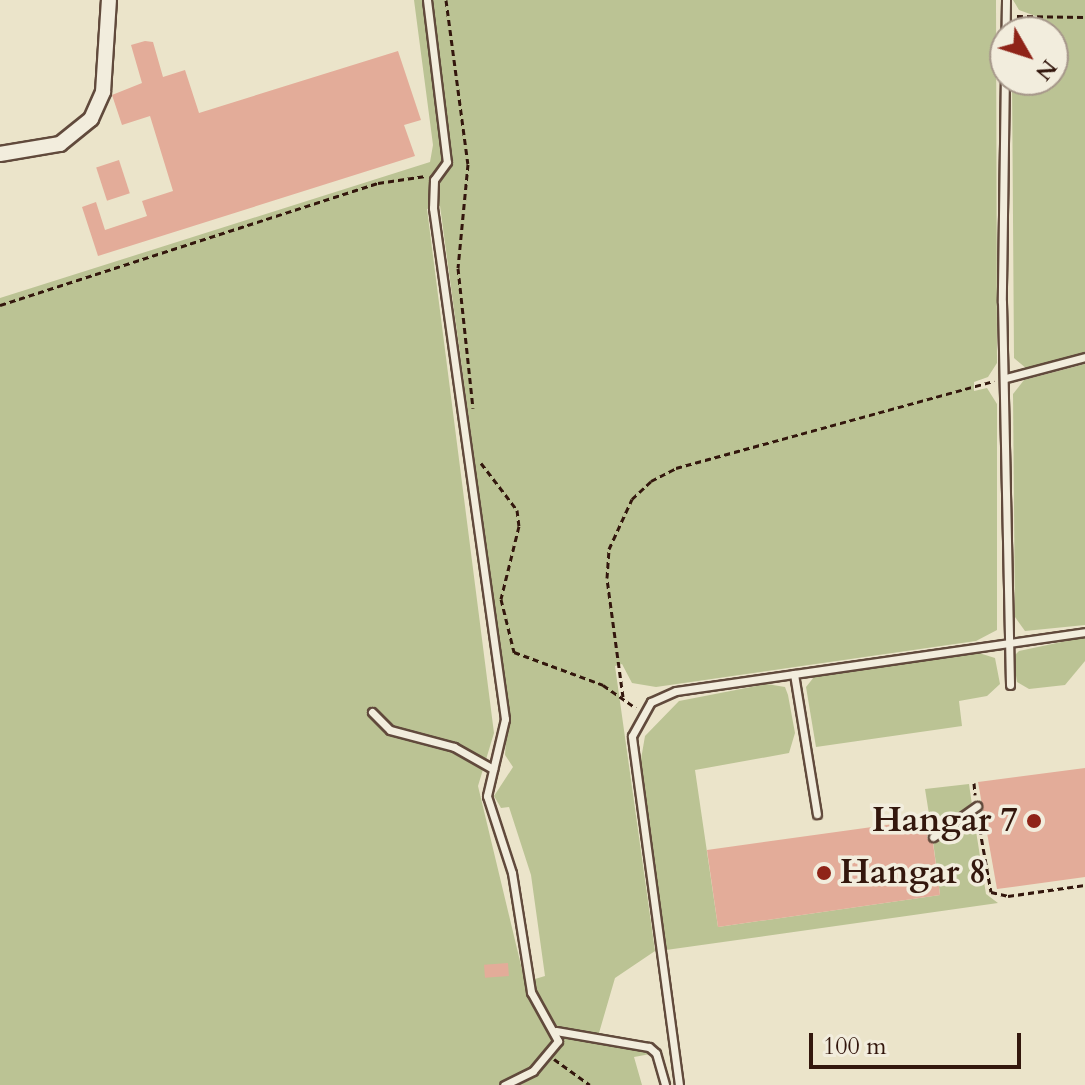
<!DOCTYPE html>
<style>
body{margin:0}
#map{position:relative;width:1085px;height:1085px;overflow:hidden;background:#ebe4ca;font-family:Cardo,serif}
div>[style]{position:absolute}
.green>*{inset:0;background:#bbc394}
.building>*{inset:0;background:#e3ac99;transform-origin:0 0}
.path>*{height:3px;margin-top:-1.5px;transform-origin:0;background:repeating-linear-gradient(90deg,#33170d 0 6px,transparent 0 10px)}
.roads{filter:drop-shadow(2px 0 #614a3c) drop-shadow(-2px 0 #614a3c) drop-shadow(0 2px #614a3c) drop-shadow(0 -2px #614a3c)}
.service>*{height:7px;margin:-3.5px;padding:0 3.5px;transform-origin:3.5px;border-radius:3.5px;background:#f2eddd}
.minor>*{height:14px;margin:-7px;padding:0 7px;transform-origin:7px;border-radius:7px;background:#f2eddd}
.dots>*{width:22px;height:22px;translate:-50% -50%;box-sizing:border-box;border:4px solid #f2eddd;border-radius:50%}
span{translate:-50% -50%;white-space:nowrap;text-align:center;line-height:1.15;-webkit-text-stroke:7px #f2eddd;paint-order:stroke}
.poi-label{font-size:34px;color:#33170d;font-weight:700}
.right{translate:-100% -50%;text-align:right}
.left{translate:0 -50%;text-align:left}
.north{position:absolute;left:989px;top:16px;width:80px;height:80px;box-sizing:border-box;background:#f2eddd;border:2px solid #a6978a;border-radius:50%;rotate:129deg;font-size:22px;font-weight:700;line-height:32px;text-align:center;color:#33170d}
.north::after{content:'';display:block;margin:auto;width:28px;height:36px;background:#8f2418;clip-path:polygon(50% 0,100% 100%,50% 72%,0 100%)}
.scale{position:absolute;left:809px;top:1033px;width:212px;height:36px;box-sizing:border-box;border:4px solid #33170d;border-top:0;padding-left:10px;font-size:24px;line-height:28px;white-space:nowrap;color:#33170d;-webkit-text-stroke:6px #f2eddd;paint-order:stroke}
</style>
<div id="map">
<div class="green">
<div style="clip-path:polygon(evenodd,414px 0,996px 0,997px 363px,988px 377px,974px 382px,974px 391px,987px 388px,997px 404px,997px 630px,976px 641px,656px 687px,632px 683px,622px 664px,615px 666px,655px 951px,615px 978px,599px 1033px,649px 1042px,656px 1053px,634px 1057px,642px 1085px,0 1085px,0 298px,430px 162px,433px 145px,414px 0,440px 206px,508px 708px,505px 755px,513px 767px,494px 796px,501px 808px,509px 807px,531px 875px,545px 976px,525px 982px,478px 786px,494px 733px,427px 209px,440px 206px)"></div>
<div style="clip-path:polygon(1013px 0,1085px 0,1085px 353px,1027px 369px,1014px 358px,1012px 80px,1053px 80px,1053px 32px,1012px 32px,1021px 20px,1041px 18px,1019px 10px)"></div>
<div style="clip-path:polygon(1085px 364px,1085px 625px,1025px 631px,1015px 617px,1013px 394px,1024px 380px)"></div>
<div style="clip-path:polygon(1085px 637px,1085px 661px,1065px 685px,1029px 689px,1017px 682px,1013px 657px,1019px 651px)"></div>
<div style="clip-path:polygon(979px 653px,995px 658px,1000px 684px,987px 696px,959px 701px,962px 726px,816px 747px,806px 687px,814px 677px)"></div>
<div style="clip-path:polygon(767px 684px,785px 687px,788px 695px,795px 733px,789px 753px,695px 770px,718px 927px,940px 895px,933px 841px,973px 812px,986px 894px,998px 903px,666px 950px,640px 765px,645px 736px,679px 701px)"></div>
<div style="clip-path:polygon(969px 784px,972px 805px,932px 833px,925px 789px)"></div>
</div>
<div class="building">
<div style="clip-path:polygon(145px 41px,153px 42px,163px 77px,185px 70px,199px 113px,398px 51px,421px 120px,404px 125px,415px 156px,98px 256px,82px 207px,96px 202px,105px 230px,147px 216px,142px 201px,173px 191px,150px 116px,122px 125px,112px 95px,142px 83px,131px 45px)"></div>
<div style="left:119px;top:160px;width:35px;height:24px;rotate:72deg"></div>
<div style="clip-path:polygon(1085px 768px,1085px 877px,997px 889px,978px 782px)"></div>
<div style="clip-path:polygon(930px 819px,927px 838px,933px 843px,940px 895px,718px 927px,707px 850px)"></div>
<div style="left:508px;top:963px;width:13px;height:24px;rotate:86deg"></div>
</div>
<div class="path">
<div style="left:446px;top:0;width:165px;rotate:82.4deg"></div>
<div style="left:468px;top:164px;width:104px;rotate:95.5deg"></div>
<div style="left:458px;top:268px;width:141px;rotate:83.9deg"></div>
<div style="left:1017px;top:16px;width:68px;rotate:0.8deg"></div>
<div style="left:0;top:305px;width:397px;rotate:-17.9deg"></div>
<div style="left:378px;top:183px;width:48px;rotate:-8.5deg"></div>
<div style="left:481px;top:463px;width:59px;rotate:52.5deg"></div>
<div style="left:517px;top:510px;width:16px;rotate:83deg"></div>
<div style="left:519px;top:526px;width:75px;rotate:103.9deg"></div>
<div style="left:501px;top:599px;width:55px;rotate:76.2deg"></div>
<div style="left:514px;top:652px;width:95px;rotate:20.3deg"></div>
<div style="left:603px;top:685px;width:40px;rotate:34.9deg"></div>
<div style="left:623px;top:697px;width:120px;rotate:-97.7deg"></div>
<div style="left:607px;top:578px;width:29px;rotate:-86deg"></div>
<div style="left:609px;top:549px;width:55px;rotate:-65.3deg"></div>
<div style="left:632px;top:499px;width:26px;rotate:-43deg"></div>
<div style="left:651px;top:481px;width:28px;rotate:-27deg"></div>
<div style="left:676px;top:468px;width:330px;rotate:-15.3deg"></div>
<div style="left:974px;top:783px;width:12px;rotate:85deg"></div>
<div style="left:978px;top:819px;width:74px;rotate:79.9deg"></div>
<div style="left:991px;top:892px;width:17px;rotate:13deg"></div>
<div style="left:1008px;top:896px;width:78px;rotate:-8.1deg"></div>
<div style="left:554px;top:1059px;width:44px;rotate:35.8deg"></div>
</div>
<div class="roads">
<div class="service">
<div style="left:427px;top:0;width:163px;rotate:83deg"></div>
<div style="left:447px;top:162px;width:22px;rotate:126deg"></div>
<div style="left:434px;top:180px;width:28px;rotate:92deg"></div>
<div style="left:433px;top:208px;width:516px;rotate:81.98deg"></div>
<div style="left:505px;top:719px;width:79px;rotate:103.2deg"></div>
<div style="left:487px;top:796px;width:81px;rotate:72deg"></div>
<div style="left:512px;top:873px;width:121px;rotate:80.9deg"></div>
<div style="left:531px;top:992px;width:56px;rotate:61.1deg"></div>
<div style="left:558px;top:1041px;width:39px;rotate:130deg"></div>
<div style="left:533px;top:1071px;width:32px;rotate:154deg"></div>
<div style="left:1006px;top:0;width:302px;rotate:90.8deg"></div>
<div style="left:1002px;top:302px;width:383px;rotate:88.8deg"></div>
<div style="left:1006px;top:378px;width:82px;rotate:-14.9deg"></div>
<div style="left:794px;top:674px;width:142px;rotate:80.7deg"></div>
<div style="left:372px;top:712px;width:25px;rotate:45deg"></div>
<div style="left:390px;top:730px;width:66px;rotate:14.9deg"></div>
<div style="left:454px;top:747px;width:45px;rotate:29.4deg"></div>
<div style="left:933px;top:837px;width:54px;rotate:-35.2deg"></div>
<div style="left:556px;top:1031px;width:94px;rotate:9.8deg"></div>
<div style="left:649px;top:1047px;width:9px;rotate:41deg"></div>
<div style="left:656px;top:1053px;width:33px;rotate:74deg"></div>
<div style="left:679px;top:1085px;width:352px;rotate:-97.7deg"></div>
<div style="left:632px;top:736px;width:39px;rotate:-61deg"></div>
<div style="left:651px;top:702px;width:27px;rotate:-24deg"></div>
<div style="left:676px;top:691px;width:413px;rotate:-8.2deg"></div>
</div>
<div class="minor">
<div style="left:0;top:154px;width:61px;rotate:-9.5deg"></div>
<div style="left:60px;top:144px;width:40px;rotate:-39deg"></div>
<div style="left:91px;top:119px;width:30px;rotate:-66deg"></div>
<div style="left:103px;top:92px;width:92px;rotate:-86.3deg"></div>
</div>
</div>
<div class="dots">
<div style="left:1034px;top:821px;background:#8f2418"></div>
<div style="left:824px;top:873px;background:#8f2418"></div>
</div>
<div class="poi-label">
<span class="right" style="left:1018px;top:821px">Hangar 7</span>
<span class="left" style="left:840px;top:873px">Hangar 8</span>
</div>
<div class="north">N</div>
<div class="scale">100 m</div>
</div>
